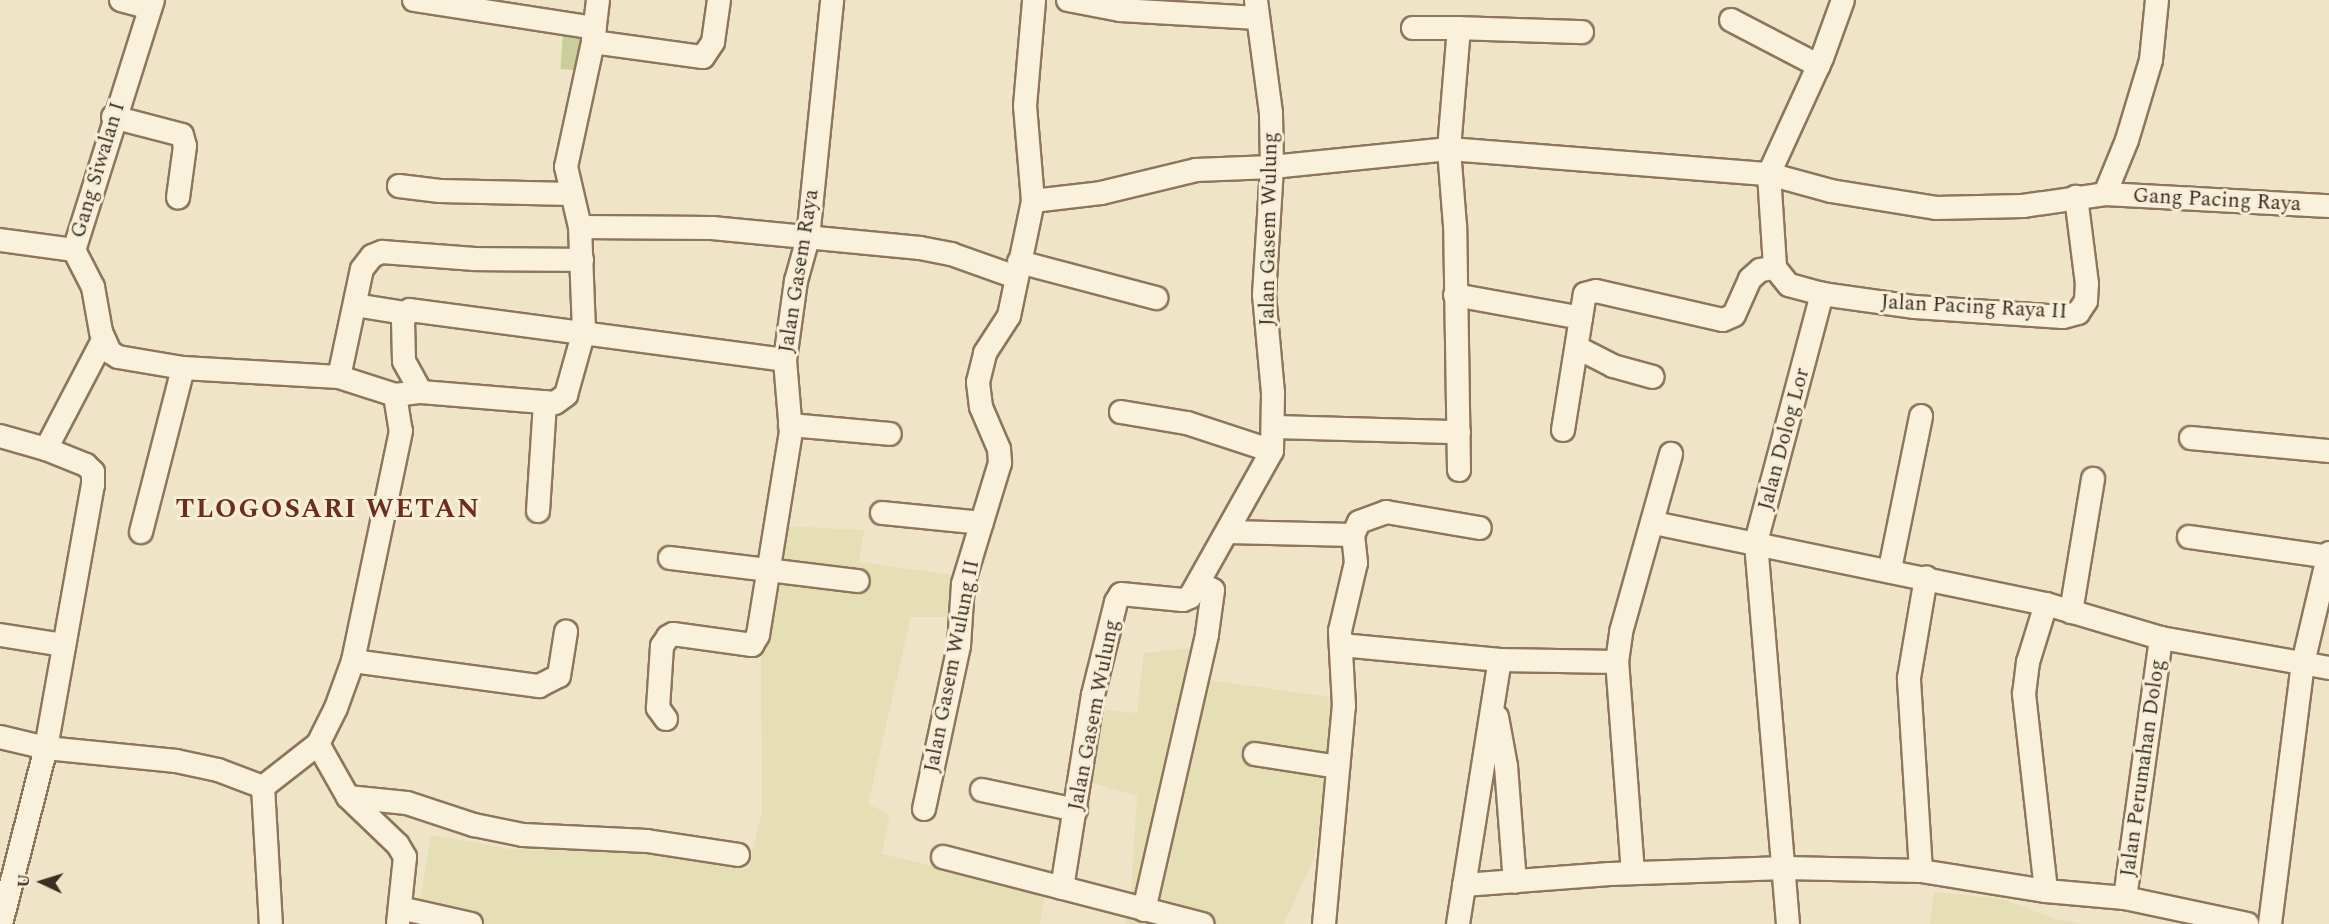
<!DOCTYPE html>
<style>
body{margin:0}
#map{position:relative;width:2329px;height:924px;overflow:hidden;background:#f0e4c8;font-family:Spectral,serif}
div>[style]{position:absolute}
.farmland>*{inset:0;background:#e6deb5}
.green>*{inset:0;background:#c9cf9b;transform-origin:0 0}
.roads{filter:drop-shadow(2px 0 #8d765c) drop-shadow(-2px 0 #8d765c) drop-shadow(0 2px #8d765c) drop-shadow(0 -2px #8d765c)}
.minor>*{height:22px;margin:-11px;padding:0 11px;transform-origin:11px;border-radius:11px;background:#faf1dc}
span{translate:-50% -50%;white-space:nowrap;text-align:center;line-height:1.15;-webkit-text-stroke:6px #f7eed8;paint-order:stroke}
.street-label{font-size:21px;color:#3d2e20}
.district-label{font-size:27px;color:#6b2e1e;font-weight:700;letter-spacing:1.5px}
.north{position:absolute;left:12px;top:852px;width:60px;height:60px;-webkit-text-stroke:4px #f7eed8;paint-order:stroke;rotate:274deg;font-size:16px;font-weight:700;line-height:24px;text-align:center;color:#3d2e20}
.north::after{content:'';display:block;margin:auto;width:21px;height:27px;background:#3d2e20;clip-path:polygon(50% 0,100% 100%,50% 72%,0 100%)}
</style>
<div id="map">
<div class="farmland">
<div style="clip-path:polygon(784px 526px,864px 530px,859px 562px,952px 575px,948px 617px,911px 617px,868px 804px,890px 815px,882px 854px,1045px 894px,1040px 924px,416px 924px,431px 835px,510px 849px,645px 853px,748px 869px,762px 812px,761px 657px)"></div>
<div style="clip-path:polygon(1194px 648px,1200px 679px,1329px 697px,1332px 735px,1314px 858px,1284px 924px,1125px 924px,1130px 907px,1137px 796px,1090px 782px,1105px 710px,1137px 713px,1144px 653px)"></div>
<div style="clip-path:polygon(1934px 892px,2003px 899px,2055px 919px,2081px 924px,1930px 924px)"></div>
</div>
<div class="green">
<div style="left:563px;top:33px;width:26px;height:36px;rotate:4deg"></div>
</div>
<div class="roads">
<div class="minor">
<div style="left:121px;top:0;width:30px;rotate:15deg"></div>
<div style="left:153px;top:0;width:262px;rotate:107.5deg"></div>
<div style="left:74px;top:250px;width:42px;rotate:62.8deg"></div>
<div style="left:93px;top:287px;width:46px;rotate:79.9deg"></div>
<div style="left:101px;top:332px;width:22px;rotate:66deg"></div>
<div style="left:110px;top:352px;width:9px;rotate:32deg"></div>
<div style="left:118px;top:357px;width:66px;rotate:9.6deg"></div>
<div style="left:183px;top:368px;width:156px;rotate:3.3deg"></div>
<div style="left:339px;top:377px;width:59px;rotate:17.8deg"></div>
<div style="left:395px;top:395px;width:36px;rotate:81deg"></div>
<div style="left:401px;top:431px;width:235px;rotate:101.8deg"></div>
<div style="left:353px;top:661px;width:50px;rotate:109.9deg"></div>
<div style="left:336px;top:708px;width:40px;rotate:116.6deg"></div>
<div style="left:318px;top:744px;width:70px;rotate:142deg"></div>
<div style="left:263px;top:787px;width:137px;rotate:86.7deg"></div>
<div style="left:414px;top:0;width:183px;rotate:8.8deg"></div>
<div style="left:1068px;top:0;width:53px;rotate:10.9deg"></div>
<div style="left:1120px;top:10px;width:138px;rotate:3.3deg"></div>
<div style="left:1843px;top:0;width:62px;rotate:109.9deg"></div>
<div style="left:1822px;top:58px;width:128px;rotate:114.6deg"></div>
<div style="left:1769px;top:174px;width:94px;rotate:86.3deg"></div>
<div style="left:1775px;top:268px;width:22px;rotate:51deg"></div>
<div style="left:1789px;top:285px;width:34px;rotate:15deg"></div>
<div style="left:1822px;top:294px;width:94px;rotate:8deg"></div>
<div style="left:1915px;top:307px;width:148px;rotate:3.9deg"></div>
<div style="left:2063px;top:317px;width:16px;rotate:-15deg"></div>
<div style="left:2078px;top:313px;width:14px;rotate:-56deg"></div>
<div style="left:2086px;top:301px;width:17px;rotate:-87deg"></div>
<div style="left:2087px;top:284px;width:88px;rotate:-97.2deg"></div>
<div style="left:1731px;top:20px;width:99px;rotate:27.6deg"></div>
<div style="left:1413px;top:28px;width:46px"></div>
<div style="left:593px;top:42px;width:111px;rotate:7.8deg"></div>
<div style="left:703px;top:57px;width:18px;rotate:-56deg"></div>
<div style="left:713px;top:42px;width:42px;rotate:-81.9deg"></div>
<div style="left:113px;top:117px;width:71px;rotate:14.6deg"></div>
<div style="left:182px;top:135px;width:11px;rotate:75deg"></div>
<div style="left:185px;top:146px;width:52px;rotate:97.7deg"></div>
<div style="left:399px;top:186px;width:41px;rotate:7deg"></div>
<div style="left:440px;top:191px;width:131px;rotate:1.3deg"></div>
<div style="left:2105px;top:194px;width:58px;rotate:-67.8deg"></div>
<div style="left:2127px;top:140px;width:84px;rotate:-73.3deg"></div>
<div style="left:2151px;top:60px;width:60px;rotate:-84.3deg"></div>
<div style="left:1033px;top:201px;width:68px;rotate:-6.7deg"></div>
<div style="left:1101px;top:193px;width:98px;rotate:-13.6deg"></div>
<div style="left:1196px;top:170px;width:76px;rotate:-2.3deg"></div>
<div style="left:1272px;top:167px;width:178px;rotate:-5.8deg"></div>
<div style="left:1449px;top:149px;width:321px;rotate:4.5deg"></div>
<div style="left:1769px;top:174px;width:64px;rotate:15.3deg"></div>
<div style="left:1831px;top:191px;width:106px;rotate:9.2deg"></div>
<div style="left:1936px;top:208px;width:87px;rotate:-1.3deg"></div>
<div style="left:2023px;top:206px;width:83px;rotate:-8.3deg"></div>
<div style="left:2105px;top:194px;width:224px;rotate:3.1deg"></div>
<div style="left:580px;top:227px;width:132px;rotate:0.4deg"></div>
<div style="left:712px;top:228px;width:209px;rotate:5.5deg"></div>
<div style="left:920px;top:248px;width:32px;rotate:11deg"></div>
<div style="left:951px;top:254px;width:69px;rotate:19.5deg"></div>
<div style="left:0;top:240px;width:75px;rotate:7.7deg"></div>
<div style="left:1019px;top:262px;width:142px;rotate:14.7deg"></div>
<div style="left:1455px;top:295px;width:128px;rotate:10.3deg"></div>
<div style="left:1581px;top:318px;width:24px;rotate:-81deg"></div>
<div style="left:1585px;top:294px;width:11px;rotate:-15deg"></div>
<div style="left:1596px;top:291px;width:130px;rotate:12.9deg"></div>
<div style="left:1723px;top:320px;width:12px;rotate:-24deg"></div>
<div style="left:1734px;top:315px;width:39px;rotate:-66deg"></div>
<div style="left:1750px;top:279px;width:13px;rotate:-42deg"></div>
<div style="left:1760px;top:270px;width:15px;rotate:-8deg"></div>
<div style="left:355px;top:305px;width:51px;rotate:9.1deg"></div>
<div style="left:1578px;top:348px;width:39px;rotate:27deg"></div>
<div style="left:1613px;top:366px;width:41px;rotate:15.4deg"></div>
<div style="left:339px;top:377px;width:110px;rotate:-78deg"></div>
<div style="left:362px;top:269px;width:16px;rotate:-52deg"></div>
<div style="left:372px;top:256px;width:11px;rotate:-22deg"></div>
<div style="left:382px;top:252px;width:93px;rotate:4.3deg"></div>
<div style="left:475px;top:259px;width:107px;rotate:0.5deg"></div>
<div style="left:421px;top:392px;width:35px;rotate:-119deg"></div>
<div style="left:404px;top:361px;width:41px;rotate:-91.4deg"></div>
<div style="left:403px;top:320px;width:12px;rotate:-55deg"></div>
<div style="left:410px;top:310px;width:378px;rotate:7.6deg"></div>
<div style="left:395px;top:395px;width:26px;rotate:-7deg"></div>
<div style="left:421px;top:392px;width:134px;rotate:4.7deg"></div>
<div style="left:555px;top:403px;width:14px;rotate:-36deg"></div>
<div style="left:566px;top:395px;width:66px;rotate:-74.3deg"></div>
<div style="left:584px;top:331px;width:104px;rotate:-92.2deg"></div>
<div style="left:580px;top:227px;width:62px;rotate:-103.1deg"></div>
<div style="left:566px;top:167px;width:128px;rotate:-77.8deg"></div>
<div style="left:593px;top:42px;width:42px;rotate:-83.2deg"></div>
<div style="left:1121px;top:412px;width:67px;rotate:9.5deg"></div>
<div style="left:1187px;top:423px;width:89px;rotate:18.2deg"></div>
<div style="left:790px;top:425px;width:100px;rotate:5.1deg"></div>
<div style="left:1275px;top:427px;width:184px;rotate:1.6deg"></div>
<div style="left:1563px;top:430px;width:113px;rotate:-80.9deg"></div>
<div style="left:0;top:436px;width:48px;rotate:15.8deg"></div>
<div style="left:46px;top:449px;width:123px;rotate:-62.4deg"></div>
<div style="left:2191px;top:438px;width:139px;rotate:5.4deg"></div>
<div style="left:1459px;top:470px;width:244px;rotate:-90.9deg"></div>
<div style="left:1455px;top:226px;width:77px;rotate:-94.5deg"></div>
<div style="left:1449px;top:149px;width:121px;rotate:-85.3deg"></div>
<div style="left:1459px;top:28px;width:123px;rotate:1.9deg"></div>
<div style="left:538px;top:511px;width:109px;rotate:-86.3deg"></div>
<div style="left:882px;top:513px;width:100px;rotate:5.7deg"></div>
<div style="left:1654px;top:523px;width:400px;rotate:11.7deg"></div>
<div style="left:2046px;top:604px;width:120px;rotate:16.5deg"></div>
<div style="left:2161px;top:638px;width:171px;rotate:10.1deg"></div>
<div style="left:141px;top:532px;width:169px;rotate:-75.6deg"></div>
<div style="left:1228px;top:532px;width:125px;rotate:1.4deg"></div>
<div style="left:1353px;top:535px;width:14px;rotate:-65deg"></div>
<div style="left:1359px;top:522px;width:29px;rotate:-20deg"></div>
<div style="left:1386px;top:512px;width:95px;rotate:9.7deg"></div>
<div style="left:2189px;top:537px;width:141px;rotate:8.1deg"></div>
<div style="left:670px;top:558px;width:189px;rotate:7deg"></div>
<div style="left:1890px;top:569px;width:156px;rotate:-78.5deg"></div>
<div style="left:2046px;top:604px;width:61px;rotate:107.2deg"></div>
<div style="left:2028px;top:662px;width:32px;rotate:97deg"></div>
<div style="left:2024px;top:694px;width:198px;rotate:83.6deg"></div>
<div style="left:2071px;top:612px;width:135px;rotate:-80.6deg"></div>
<div style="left:0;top:635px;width:65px;rotate:8.9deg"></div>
<div style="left:1341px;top:645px;width:160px;rotate:5.4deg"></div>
<div style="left:1500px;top:660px;width:117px;rotate:1deg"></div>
<div style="left:353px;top:661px;width:188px;rotate:7.7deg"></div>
<div style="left:539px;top:686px;width:22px;rotate:-27deg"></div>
<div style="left:559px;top:676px;width:45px;rotate:-81deg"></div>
<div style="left:1497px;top:717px;width:50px;rotate:79.6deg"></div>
<div style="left:1506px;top:766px;width:116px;rotate:85.6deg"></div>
<div style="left:666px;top:719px;width:14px;rotate:-126deg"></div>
<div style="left:658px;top:708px;width:62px;rotate:-86.3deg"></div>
<div style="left:662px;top:646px;width:11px;rotate:-56deg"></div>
<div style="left:668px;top:637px;width:6px;rotate:-31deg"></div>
<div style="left:673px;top:634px;width:80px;rotate:7.9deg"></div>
<div style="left:752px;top:645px;width:12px;rotate:-59deg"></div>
<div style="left:758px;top:635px;width:206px;rotate:-80.8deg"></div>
<div style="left:791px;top:432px;width:72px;rotate:-94.8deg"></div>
<div style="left:785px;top:360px;width:80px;rotate:-82.1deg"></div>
<div style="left:796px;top:281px;width:45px;rotate:-74.4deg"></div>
<div style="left:808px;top:238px;width:239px;rotate:-84.2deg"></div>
<div style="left:0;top:737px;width:47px;rotate:13.4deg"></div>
<div style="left:46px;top:748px;width:131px;rotate:5.7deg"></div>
<div style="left:176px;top:761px;width:43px;rotate:12.1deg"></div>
<div style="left:218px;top:770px;width:48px;rotate:20.7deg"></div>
<div style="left:318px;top:744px;width:61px;rotate:60.5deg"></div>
<div style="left:348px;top:797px;width:69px;rotate:43.8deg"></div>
<div style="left:398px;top:845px;width:14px;rotate:60deg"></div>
<div style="left:405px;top:857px;width:67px;rotate:96deg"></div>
<div style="left:1255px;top:754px;width:84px;rotate:8.9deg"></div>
<div style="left:982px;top:790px;width:96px;rotate:12deg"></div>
<div style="left:348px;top:797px;width:59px;rotate:5.8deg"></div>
<div style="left:407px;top:803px;width:71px;rotate:18.2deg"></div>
<div style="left:474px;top:825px;width:50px;rotate:11.5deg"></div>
<div style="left:523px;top:835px;width:124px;rotate:2.8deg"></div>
<div style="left:647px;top:841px;width:92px;rotate:8.7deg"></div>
<div style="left:924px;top:809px;width:167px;rotate:-77.9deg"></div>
<div style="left:959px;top:646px;width:62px;rotate:-86.3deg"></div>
<div style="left:963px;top:584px;width:127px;rotate:-73deg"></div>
<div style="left:1000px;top:463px;width:14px;rotate:-94deg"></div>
<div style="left:999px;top:449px;width:46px;rotate:-113.2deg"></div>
<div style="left:981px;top:407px;width:25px;rotate:-97deg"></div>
<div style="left:978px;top:382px;width:30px;rotate:-76deg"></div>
<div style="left:985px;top:353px;width:44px;rotate:-57deg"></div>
<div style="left:1009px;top:316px;width:117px;rotate:-78.2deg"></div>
<div style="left:1033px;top:201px;width:95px;rotate:-94.8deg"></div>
<div style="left:1025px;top:106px;width:106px;rotate:-85.1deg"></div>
<div style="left:943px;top:857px;width:268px;rotate:14.5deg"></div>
<div style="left:1921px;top:871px;width:193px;rotate:-93.6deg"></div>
<div style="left:1909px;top:678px;width:102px;rotate:-80.4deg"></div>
<div style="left:1633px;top:873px;width:212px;rotate:-94.3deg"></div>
<div style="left:1617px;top:662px;width:30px;rotate:-82deg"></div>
<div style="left:1621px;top:632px;width:185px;rotate:-74.3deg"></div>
<div style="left:1464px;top:885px;width:146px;rotate:-4.3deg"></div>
<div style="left:1610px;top:874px;width:175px;rotate:-2deg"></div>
<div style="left:1785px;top:868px;width:136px;rotate:1.3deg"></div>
<div style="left:1921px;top:871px;width:127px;rotate:9.1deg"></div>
<div style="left:2046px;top:891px;width:79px;rotate:5.1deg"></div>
<div style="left:2125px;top:898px;width:125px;rotate:12deg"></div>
<div style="left:1062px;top:888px;width:195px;rotate:-80.9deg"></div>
<div style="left:1093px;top:695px;width:96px;rotate:-76.1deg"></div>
<div style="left:1116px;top:602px;width:9px;rotate:-58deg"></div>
<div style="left:1121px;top:594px;width:62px;rotate:5.5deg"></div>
<div style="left:1183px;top:600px;width:8px;rotate:-23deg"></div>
<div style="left:1190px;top:597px;width:167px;rotate:-60.7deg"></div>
<div style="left:1272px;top:451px;width:58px;rotate:-89deg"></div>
<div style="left:1273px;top:393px;width:98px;rotate:-95.2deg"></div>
<div style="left:1264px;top:295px;width:128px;rotate:-86.4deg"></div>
<div style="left:1272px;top:167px;width:54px;rotate:-91.1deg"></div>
<div style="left:1271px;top:113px;width:114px;rotate:-97.6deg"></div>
<div style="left:2125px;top:898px;width:262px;rotate:-82.1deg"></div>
<div style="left:400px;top:908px;width:73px;rotate:12.7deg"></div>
<div style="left:1144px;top:910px;width:283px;rotate:-77.1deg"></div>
<div style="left:1207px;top:634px;width:44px;rotate:-82.2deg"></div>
<div style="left:1213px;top:590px;width:16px;rotate:-153deg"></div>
<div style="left:1px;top:924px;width:182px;rotate:-75.7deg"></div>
<div style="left:46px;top:748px;width:267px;rotate:-79.9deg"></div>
<div style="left:93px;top:485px;width:13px;rotate:-90deg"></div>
<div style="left:93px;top:472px;width:10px;rotate:-135deg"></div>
<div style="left:86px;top:465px;width:43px;rotate:-158.2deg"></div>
<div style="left:1324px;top:924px;width:219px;rotate:-84.8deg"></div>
<div style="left:1344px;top:706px;width:75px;rotate:-93.1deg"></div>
<div style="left:1340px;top:631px;width:70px;rotate:-76.8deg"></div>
<div style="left:1356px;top:563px;width:28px;rotate:-96deg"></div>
<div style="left:1458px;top:924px;width:267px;rotate:-81deg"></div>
<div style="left:1788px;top:924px;width:383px;rotate:-94.8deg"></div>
<div style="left:1756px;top:542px;width:257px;rotate:-75.1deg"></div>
<div style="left:2270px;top:924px;width:263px;rotate:-82.8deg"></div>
<div style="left:2303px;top:663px;width:113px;rotate:-76.7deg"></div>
</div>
</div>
<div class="street-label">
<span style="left:98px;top:170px;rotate:-73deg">Gang Siwalan I</span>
<span style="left:2217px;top:200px;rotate:3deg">Gang Pacing Raya</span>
<span style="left:1269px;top:229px;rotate:-89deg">Jalan Gasem Wulung</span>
<span style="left:799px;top:271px;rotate:-81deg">Jalan Gasem Raya</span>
<span style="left:1974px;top:307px;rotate:3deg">Jalan Pacing Raya II</span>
<span style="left:1784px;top:439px;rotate:-75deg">Jalan Dolog Lor</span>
<span style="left:952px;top:666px;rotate:-79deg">Jalan Gasem Wulung II</span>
<span style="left:1094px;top:715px;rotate:-79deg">Jalan Gasem Wulung</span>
<span style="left:2143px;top:768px;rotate:-82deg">Jalan Perumahan Dolog</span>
</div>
<div class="district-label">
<span style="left:328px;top:510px">TLOGOSARI WETAN</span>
</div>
<div class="north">U</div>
</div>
